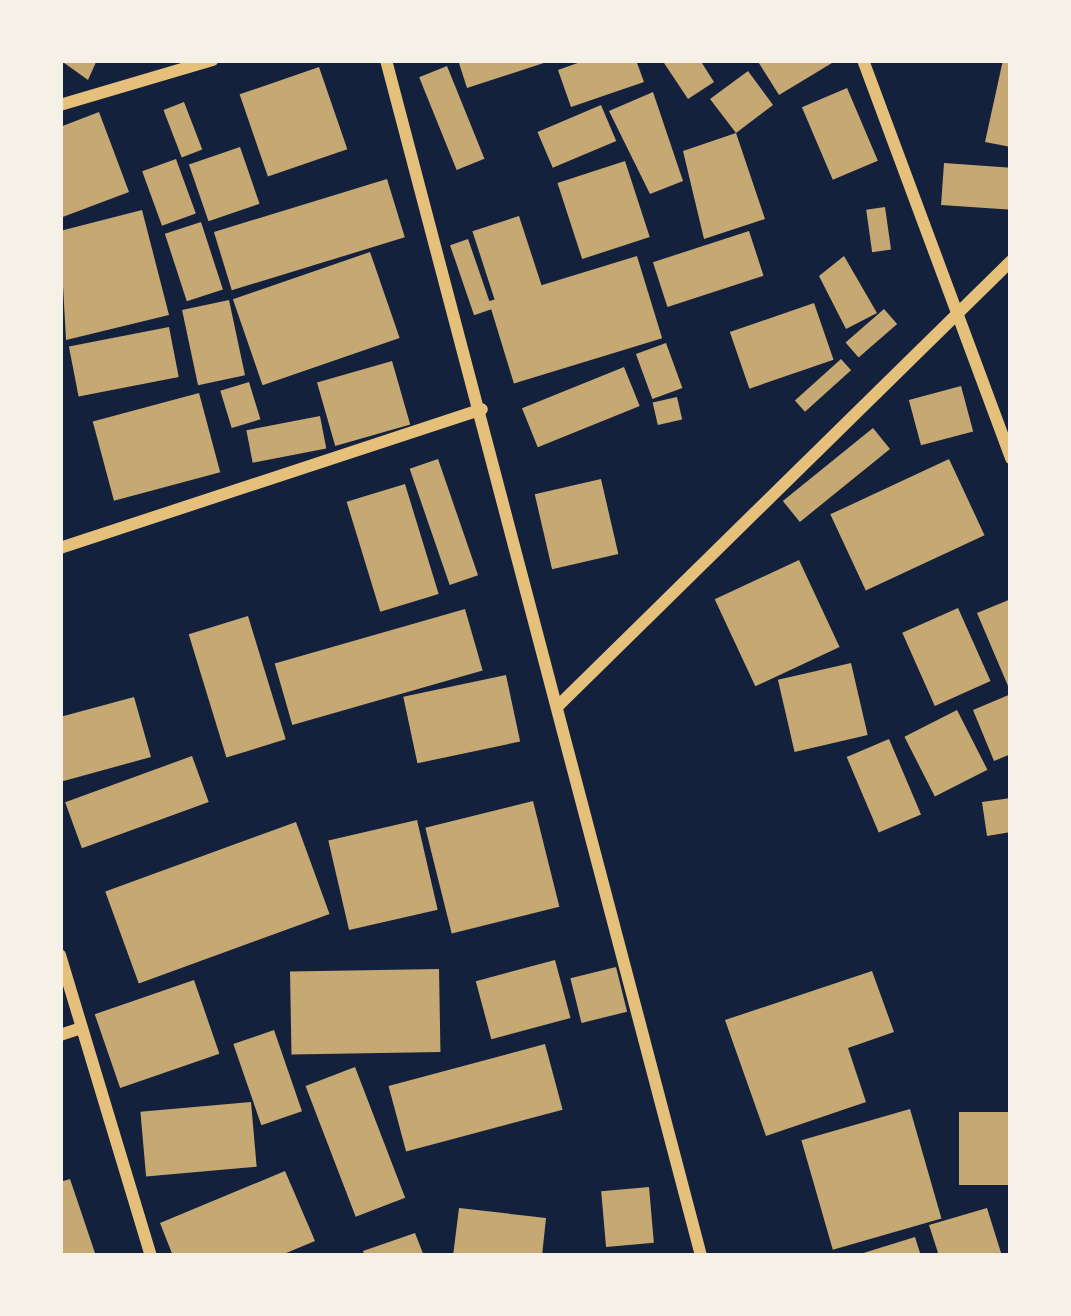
<!DOCTYPE html>
<style>
body{margin:0}
#map{position:relative;width:1071px;height:1316px;overflow:hidden;background:#14213d;font-family:"Exo 2",sans-serif}
div>[style]{position:absolute}
.building>*{inset:0;background:#c6a872;transform-origin:0 0}
.minor>*{height:12px;margin:-6px;padding:0 6px;transform-origin:6px;border-radius:6px;background:#e5c07b}
span{translate:-50% -50%;white-space:nowrap;text-align:center;line-height:1.15;-webkit-text-stroke:12px #f6f1e7;paint-order:stroke}
.frame{position:absolute;inset:0;border:63px solid #f6f1e7;pointer-events:none}
</style>
<div id="map">
<div class="building">
<div style="clip-path:polygon(60px 60px,97px 60px,88px 80px)"></div>
<div style="clip-path:polygon(458px 60px,550px 60px,550px 61px,467px 88px)"></div>
<div style="clip-path:polygon(586px 60px,636px 60px,644px 82px,571px 107px,558px 70px)"></div>
<div style="clip-path:polygon(662px 60px,700px 60px,714px 82px,688px 99px)"></div>
<div style="clip-path:polygon(757px 60px,837px 60px,779px 95px)"></div>
<div style="clip-path:polygon(1003px 60px,1011px 60px,1011px 147px,985px 142px)"></div>
<div style="left:447px;top:66px;width:100px;height:30px;rotate:68deg"></div>
<div style="left:319px;top:67px;width:87px;height:84px;rotate:71deg"></div>
<div style="clip-path:polygon(748px 71px,773px 105px,736px 133px,765px 219px,704px 239px,683px 151px,736px 133px,710px 99px)"></div>
<div style="left:847px;top:88px;width:79px;height:49px;rotate:67deg"></div>
<div style="clip-path:polygon(653px 92px,683px 181px,650px 194px,609px 111px)"></div>
<div style="left:184px;top:102px;width:51px;height:22px;rotate:69deg"></div>
<div style="left:601px;top:105px;width:39px;height:69px;rotate:67deg"></div>
<div style="clip-path:polygon(99px 112px,129px 192px,60px 218px,60px 127px)"></div>
<div style="left:240px;top:147px;width:60px;height:54px;rotate:71deg"></div>
<div style="left:176px;top:159px;width:58px;height:36px;rotate:70deg"></div>
<div style="left:625px;top:161px;width:80px;height:71px;rotate:72deg"></div>
<div style="left:944px;top:163px;width:67px;height:42px;rotate:4deg"></div>
<div style="left:387px;top:179px;width:61px;height:181px;rotate:73deg"></div>
<div style="left:885px;top:207px;width:43px;height:19px;rotate:82deg"></div>
<div style="clip-path:polygon(142px 210px,169px 315px,66px 340px,60px 231px)"></div>
<div style="left:519px;top:216px;width:75px;height:49px;rotate:72deg"></div>
<div style="left:201px;top:222px;width:71px;height:38px;rotate:72deg"></div>
<div style="left:749px;top:231px;width:47px;height:101px;rotate:72deg"></div>
<div style="left:468px;top:239px;width:74px;height:19px;rotate:71deg"></div>
<div style="left:370px;top:252px;width:91px;height:145px;rotate:71deg"></div>
<div style="left:637px;top:256px;width:86px;height:155px;rotate:73deg"></div>
<div style="clip-path:polygon(844px 256px,877px 313px,846px 329px,819px 276px)"></div>
<div style="left:229px;top:300px;width:77px;height:48px;rotate:78deg"></div>
<div style="left:814px;top:303px;width:60px;height:89px;rotate:71deg"></div>
<div style="left:884px;top:309px;width:20px;height:51px;rotate:49deg"></div>
<div style="left:169px;top:327px;width:51px;height:102px;rotate:79deg"></div>
<div style="left:666px;top:343px;width:48px;height:32px;rotate:70deg"></div>
<div style="left:841px;top:359px;width:15px;height:62px;rotate:48deg"></div>
<div style="left:392px;top:361px;width:66px;height:78px;rotate:74deg"></div>
<div style="left:624px;top:367px;width:42px;height:110px;rotate:68deg"></div>
<div style="left:249px;top:382px;width:39px;height:30px;rotate:73deg"></div>
<div style="left:961px;top:386px;width:47px;height:54px;rotate:75deg"></div>
<div style="left:199px;top:393px;width:82px;height:110px;rotate:75deg"></div>
<div style="left:677px;top:397px;width:23px;height:25px;rotate:77deg"></div>
<div style="left:320px;top:416px;width:33px;height:75px;rotate:79deg"></div>
<div style="left:873px;top:428px;width:27px;height:116px;rotate:51deg"></div>
<div style="left:438px;top:459px;width:123px;height:30px;rotate:71deg"></div>
<div style="left:949px;top:459px;width:84px;height:131px;rotate:65deg"></div>
<div style="left:601px;top:479px;width:77px;height:68px;rotate:77deg"></div>
<div style="left:405px;top:484px;width:115px;height:61px;rotate:73deg"></div>
<div style="left:799px;top:560px;width:96px;height:93px;rotate:65deg"></div>
<div style="clip-path:polygon(1011px 599px,1011px 693px,977px 613px)"></div>
<div style="left:958px;top:608px;width:80px;height:61px;rotate:66deg"></div>
<div style="left:465px;top:609px;width:64px;height:198px;rotate:74deg"></div>
<div style="left:248px;top:616px;width:129px;height:62px;rotate:73deg"></div>
<div style="left:851px;top:663px;width:74px;height:75px;rotate:77deg"></div>
<div style="left:506px;top:675px;width:68px;height:105px;rotate:78deg"></div>
<div style="clip-path:polygon(1011px 694px,1011px 754px,994px 761px,973px 710px)"></div>
<div style="clip-path:polygon(134px 697px,151px 757px,60px 782px,60px 717px)"></div>
<div style="left:957px;top:710px;width:67px;height:59px;rotate:63deg"></div>
<div style="left:889px;top:739px;width:82px;height:46px;rotate:67deg"></div>
<div style="left:192px;top:756px;width:49px;height:135px;rotate:70deg"></div>
<div style="clip-path:polygon(1011px 798px,1011px 832px,987px 836px,982px 802px)"></div>
<div style="left:533px;top:801px;width:109px;height:111px;rotate:76deg"></div>
<div style="left:417px;top:820px;width:92px;height:91px;rotate:77deg"></div>
<div style="left:296px;top:822px;width:98px;height:203px;rotate:70deg"></div>
<div style="left:555px;top:960px;width:60px;height:82px;rotate:75deg"></div>
<div style="left:616px;top:967px;width:46px;height:47px;rotate:76deg"></div>
<div style="left:439px;top:969px;width:83px;height:149px;rotate:89deg"></div>
<div style="clip-path:polygon(872px 971px,894px 1032px,848px 1048px,866px 1102px,766px 1136px,725px 1020px)"></div>
<div style="left:194px;top:980px;width:78px;height:105px;rotate:71deg"></div>
<div style="left:274px;top:1030px;width:86px;height:43px;rotate:71deg"></div>
<div style="left:545px;top:1044px;width:68px;height:162px;rotate:75deg"></div>
<div style="left:355px;top:1067px;width:140px;height:53px;rotate:69deg"></div>
<div style="left:251px;top:1102px;width:65px;height:111px;rotate:85deg"></div>
<div style="left:910px;top:1109px;width:114px;height:113px;rotate:74deg"></div>
<div style="left:1011px;top:1112px;width:73px;height:52px;rotate:90deg"></div>
<div style="clip-path:polygon(285px 1171px,315px 1241px,279px 1256px,173px 1256px,160px 1223px)"></div>
<div style="clip-path:polygon(70px 1179px,96px 1256px,60px 1256px,60px 1182px)"></div>
<div style="left:649px;top:1187px;width:56px;height:48px;rotate:85deg"></div>
<div style="clip-path:polygon(459px 1208px,546px 1218px,542px 1256px,453px 1256px)"></div>
<div style="clip-path:polygon(987px 1208px,1002px 1256px,939px 1256px,929px 1225px)"></div>
<div style="clip-path:polygon(415px 1233px,424px 1256px,365px 1256px,363px 1251px)"></div>
<div style="clip-path:polygon(915px 1237px,921px 1256px,857px 1256px,857px 1255px)"></div>
</div>
<div class="minor">
<div style="left:386px;top:60px;width:1237px;rotate:75.24deg"></div>
<div style="left:863px;top:60px;width:425px;rotate:69.6deg"></div>
<div style="left:60px;top:105px;width:159px;rotate:-16.4deg"></div>
<div style="left:60px;top:548px;width:444px;rotate:-18.2deg"></div>
<div style="left:559px;top:705px;width:634px;rotate:-44.49deg"></div>
<div style="left:60px;top:955px;width:314px;rotate:73.2deg"></div>
<div style="left:60px;top:1035px;width:20px;rotate:-18deg"></div>
</div>
<div class="frame"></div>
</div>
